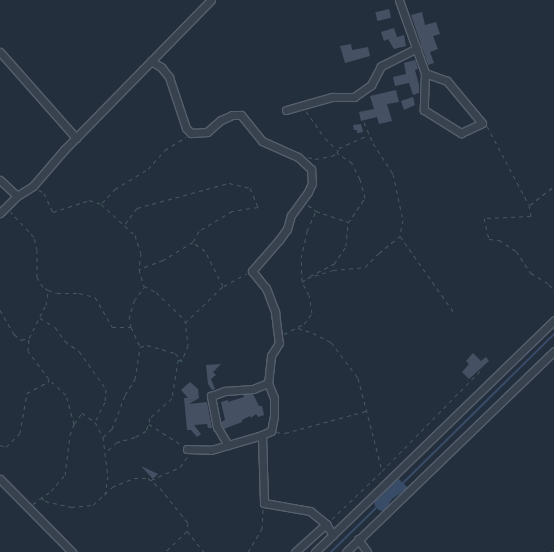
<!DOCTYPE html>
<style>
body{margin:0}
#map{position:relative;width:554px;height:552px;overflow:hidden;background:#242f3e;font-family:Overpass,sans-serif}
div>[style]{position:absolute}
.water>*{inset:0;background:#394c67}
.stream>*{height:2px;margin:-1px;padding:0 1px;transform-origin:1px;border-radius:1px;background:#394c67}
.building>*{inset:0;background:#455162;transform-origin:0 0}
.path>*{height:1px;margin-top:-0.5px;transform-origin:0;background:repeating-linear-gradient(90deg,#44595c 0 4px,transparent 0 8px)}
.roads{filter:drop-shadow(1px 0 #565f6c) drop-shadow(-1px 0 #565f6c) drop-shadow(0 1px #565f6c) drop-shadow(0 -1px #565f6c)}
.minor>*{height:7px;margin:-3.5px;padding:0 3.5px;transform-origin:3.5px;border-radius:3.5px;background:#38414e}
span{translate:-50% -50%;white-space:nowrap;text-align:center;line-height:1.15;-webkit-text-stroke:4px #1d2633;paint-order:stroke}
</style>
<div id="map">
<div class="water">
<div style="clip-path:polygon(397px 477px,408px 488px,392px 499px,384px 512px,379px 510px,375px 506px,374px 501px,380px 497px)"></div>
</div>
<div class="stream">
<div style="left:403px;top:483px;width:212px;rotate:-44.6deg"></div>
<div style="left:331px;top:552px;width:63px;rotate:-44.4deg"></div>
</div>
<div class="building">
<div style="left:389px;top:9px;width:9px;height:14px;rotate:77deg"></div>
<div style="clip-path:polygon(422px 12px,425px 25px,436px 22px,440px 34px,433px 36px,438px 49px,430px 52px,434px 63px,428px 65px,411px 15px)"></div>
<div style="clip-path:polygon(394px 28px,397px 37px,404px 35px,406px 46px,394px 49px,388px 39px,384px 41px,381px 32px)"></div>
<div style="clip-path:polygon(351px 44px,352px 50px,368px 47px,370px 56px,345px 63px,340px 46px)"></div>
<div style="clip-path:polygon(415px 60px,418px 69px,415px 70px,419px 85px,419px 93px,413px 95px,409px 83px,395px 86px,393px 77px,406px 74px,404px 63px)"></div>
<div style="clip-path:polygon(396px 90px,399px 102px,387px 104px,392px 121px,379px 124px,377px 117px,361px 121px,359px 112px,374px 109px,370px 96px)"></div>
<div style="clip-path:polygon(413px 97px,415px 105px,404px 110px,401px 101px)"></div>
<div style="clip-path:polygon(361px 124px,363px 132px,357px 133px,357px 130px,354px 130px,353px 125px)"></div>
<div style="clip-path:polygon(473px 353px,481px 361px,486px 357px,489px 361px,469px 379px,462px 372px,469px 364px,466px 361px)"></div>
<div style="clip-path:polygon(221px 364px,213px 372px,216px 375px,211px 379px,215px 389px,212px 390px,208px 384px,206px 365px)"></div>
<div style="clip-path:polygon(190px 382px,198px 389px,199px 398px,189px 404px,207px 402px,212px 428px,208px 428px,207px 424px,194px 425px,201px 434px,197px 437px,191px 430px,187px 430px,184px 398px,188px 398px,181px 390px)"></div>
<div style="clip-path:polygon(253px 394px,259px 406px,262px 406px,264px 415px,258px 417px,256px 414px,251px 418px,250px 416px,242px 420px,242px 422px,224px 429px,221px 422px,225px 420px,221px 402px,228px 400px,228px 402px,244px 397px,243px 395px)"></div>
<div style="clip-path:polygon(141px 466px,158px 474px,153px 479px)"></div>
</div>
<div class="path">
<div style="left:306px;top:111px;width:33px;rotate:55deg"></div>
<div style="left:325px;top:138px;width:17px;rotate:45deg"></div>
<div style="left:364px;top:122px;width:23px;rotate:67deg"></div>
<div style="left:373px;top:143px;width:37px;rotate:57deg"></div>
<div style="left:393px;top:174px;width:47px;rotate:77.7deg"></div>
<div style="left:403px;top:220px;width:15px;rotate:101deg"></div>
<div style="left:487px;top:126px;width:89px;rotate:62deg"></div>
<div style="left:529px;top:205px;width:11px;rotate:80deg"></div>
<div style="left:531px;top:216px;width:47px;rotate:177.6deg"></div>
<div style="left:484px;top:218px;width:22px;rotate:77deg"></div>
<div style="left:489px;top:239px;width:10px;rotate:6deg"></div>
<div style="left:499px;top:240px;width:20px;rotate:33deg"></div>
<div style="left:516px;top:251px;width:27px;rotate:56deg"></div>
<div style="left:531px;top:273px;width:21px;rotate:31deg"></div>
<div style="left:549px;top:284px;width:9px;rotate:54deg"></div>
<div style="left:308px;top:157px;width:7px;rotate:16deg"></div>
<div style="left:315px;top:159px;width:17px;rotate:-10deg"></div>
<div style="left:332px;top:156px;width:6px;rotate:-31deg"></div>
<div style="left:337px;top:153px;width:5px;rotate:-68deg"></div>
<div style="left:339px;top:148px;width:32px;rotate:-24deg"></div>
<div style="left:39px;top:190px;width:6px;rotate:31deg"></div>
<div style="left:44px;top:193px;width:21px;rotate:65deg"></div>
<div style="left:53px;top:212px;width:38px;rotate:-18deg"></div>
<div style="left:89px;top:200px;width:13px;rotate:18deg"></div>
<div style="left:101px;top:204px;width:46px;rotate:42.4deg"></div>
<div style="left:135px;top:235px;width:19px;rotate:72deg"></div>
<div style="left:141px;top:253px;width:16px;rotate:97deg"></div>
<div style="left:139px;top:269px;width:18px;rotate:74deg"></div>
<div style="left:144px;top:286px;width:13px;rotate:27deg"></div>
<div style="left:156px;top:292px;width:40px;rotate:44deg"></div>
<div style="left:185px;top:320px;width:25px;rotate:83deg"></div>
<div style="left:188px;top:345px;width:17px;rotate:111deg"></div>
<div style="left:102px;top:203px;width:19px;rotate:-47deg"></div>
<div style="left:115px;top:189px;width:39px;rotate:-31deg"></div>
<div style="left:148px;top:169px;width:25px;rotate:-48deg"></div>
<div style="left:165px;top:150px;width:25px;rotate:-32deg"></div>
<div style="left:308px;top:205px;width:10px;rotate:37deg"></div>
<div style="left:316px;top:211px;width:34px;rotate:19deg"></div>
<div style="left:530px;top:205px;width:31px;rotate:-38deg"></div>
<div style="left:125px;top:224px;width:20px;rotate:-53deg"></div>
<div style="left:137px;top:208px;width:95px;rotate:-15.2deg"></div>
<div style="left:229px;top:183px;width:22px;rotate:13deg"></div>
<div style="left:250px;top:188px;width:21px;rotate:67deg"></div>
<div style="left:258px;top:207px;width:26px;rotate:171deg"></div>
<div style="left:232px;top:211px;width:39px;rotate:149deg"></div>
<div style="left:199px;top:231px;width:13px;rotate:119deg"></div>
<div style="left:193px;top:242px;width:35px;rotate:149deg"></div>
<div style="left:163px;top:260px;width:26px;rotate:159deg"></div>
<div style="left:310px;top:276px;width:27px;rotate:-27deg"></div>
<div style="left:334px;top:264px;width:22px;rotate:-56deg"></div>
<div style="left:346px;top:246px;width:23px;rotate:-85deg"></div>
<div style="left:348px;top:223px;width:30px;rotate:-56deg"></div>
<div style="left:365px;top:198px;width:20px;rotate:-105deg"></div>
<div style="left:360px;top:179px;width:18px;rotate:-117deg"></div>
<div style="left:352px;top:163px;width:18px;rotate:-146deg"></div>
<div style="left:302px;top:281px;width:23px;rotate:-92deg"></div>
<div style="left:301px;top:258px;width:28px;rotate:-77deg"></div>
<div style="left:307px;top:231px;width:22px;rotate:-66deg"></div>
<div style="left:224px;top:286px;width:26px;rotate:-29deg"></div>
<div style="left:48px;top:290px;width:9px;rotate:18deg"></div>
<div style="left:57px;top:293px;width:22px"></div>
<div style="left:79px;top:293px;width:16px;rotate:14deg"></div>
<div style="left:95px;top:297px;width:34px;rotate:60deg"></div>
<div style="left:112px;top:327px;width:19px"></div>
<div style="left:131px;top:327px;width:8px;rotate:-104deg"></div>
<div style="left:129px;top:319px;width:19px;rotate:-74deg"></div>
<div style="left:134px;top:301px;width:17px;rotate:-54deg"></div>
<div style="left:0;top:310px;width:28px;rotate:60deg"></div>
<div style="left:14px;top:334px;width:9px;rotate:41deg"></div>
<div style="left:21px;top:340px;width:8px;rotate:-14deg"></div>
<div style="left:29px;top:338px;width:37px;rotate:-63deg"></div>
<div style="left:46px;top:305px;width:15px;rotate:-82deg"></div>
<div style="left:48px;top:290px;width:6px;rotate:-149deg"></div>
<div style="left:43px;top:287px;width:12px;rotate:-121deg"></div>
<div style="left:37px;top:277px;width:27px;rotate:-90deg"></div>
<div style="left:37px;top:250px;width:13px;rotate:-103deg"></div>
<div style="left:34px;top:237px;width:34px;rotate:-133deg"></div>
<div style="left:40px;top:318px;width:17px;rotate:31deg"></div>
<div style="left:55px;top:327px;width:17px;rotate:54deg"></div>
<div style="left:65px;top:341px;width:17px;rotate:36deg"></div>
<div style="left:79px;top:351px;width:47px;rotate:54.6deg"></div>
<div style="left:106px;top:389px;width:13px;rotate:94deg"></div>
<div style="left:105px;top:402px;width:22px;rotate:117deg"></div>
<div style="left:185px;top:323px;width:53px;rotate:-44.2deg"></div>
<div style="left:223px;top:286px;width:39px;rotate:-117deg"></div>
<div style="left:205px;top:251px;width:14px;rotate:-144deg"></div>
<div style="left:131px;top:327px;width:21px;rotate:65deg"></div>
<div style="left:298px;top:328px;width:16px;rotate:18deg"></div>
<div style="left:313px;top:333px;width:20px;rotate:27deg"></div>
<div style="left:331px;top:342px;width:45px;rotate:53.1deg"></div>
<div style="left:358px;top:378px;width:95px;rotate:75.4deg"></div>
<div style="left:284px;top:334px;width:22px;rotate:-27deg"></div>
<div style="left:304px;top:324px;width:14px;rotate:-54deg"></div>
<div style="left:312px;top:313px;width:18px;rotate:-99deg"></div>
<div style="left:309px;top:295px;width:15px;rotate:-118deg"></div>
<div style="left:302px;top:282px;width:6px;rotate:-39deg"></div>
<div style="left:307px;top:278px;width:27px;rotate:-17deg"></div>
<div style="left:333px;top:270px;width:32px;rotate:-5deg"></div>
<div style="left:365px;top:267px;width:20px;rotate:-45deg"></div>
<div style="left:379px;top:253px;width:27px;rotate:-39deg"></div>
<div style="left:400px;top:236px;width:95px;rotate:54.8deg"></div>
<div style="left:74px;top:424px;width:14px;rotate:-54deg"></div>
<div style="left:82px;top:413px;width:16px;rotate:35deg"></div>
<div style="left:95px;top:422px;width:17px;rotate:62deg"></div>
<div style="left:103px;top:437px;width:39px;rotate:83deg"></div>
<div style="left:108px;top:476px;width:19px;rotate:99deg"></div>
<div style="left:149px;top:424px;width:38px;rotate:33deg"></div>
<div style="left:276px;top:432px;width:9px;rotate:6deg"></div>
<div style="left:285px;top:433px;width:84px;rotate:-15.2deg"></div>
<div style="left:103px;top:437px;width:12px;rotate:-42deg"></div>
<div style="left:112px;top:429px;width:36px;rotate:-69deg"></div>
<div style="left:125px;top:395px;width:19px;rotate:-58deg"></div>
<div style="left:135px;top:379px;width:32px;rotate:-81deg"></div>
<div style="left:140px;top:347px;width:7px;rotate:-16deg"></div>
<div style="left:147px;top:345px;width:29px;rotate:16deg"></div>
<div style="left:175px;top:353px;width:11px;rotate:49deg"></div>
<div style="left:182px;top:361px;width:4px;rotate:-166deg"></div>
<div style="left:178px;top:360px;width:38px;rotate:99deg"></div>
<div style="left:172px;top:398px;width:30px;rotate:138deg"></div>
<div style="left:150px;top:418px;width:14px;rotate:107deg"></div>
<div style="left:146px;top:431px;width:13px;rotate:151deg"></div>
<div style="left:135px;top:437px;width:19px;rotate:164deg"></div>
<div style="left:117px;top:442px;width:13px;rotate:138deg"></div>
<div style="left:0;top:445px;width:6px;rotate:18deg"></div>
<div style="left:6px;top:447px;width:20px;rotate:-45deg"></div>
<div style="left:20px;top:433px;width:41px;rotate:-80.1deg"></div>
<div style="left:27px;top:393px;width:24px;rotate:-28deg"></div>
<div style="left:48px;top:382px;width:3px;rotate:-72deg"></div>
<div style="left:49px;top:379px;width:35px;rotate:-127deg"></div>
<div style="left:28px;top:351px;width:13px;rotate:-86deg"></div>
<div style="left:151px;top:480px;width:32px;rotate:-24deg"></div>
<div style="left:180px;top:467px;width:14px;rotate:-54deg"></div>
<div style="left:41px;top:497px;width:6px;rotate:45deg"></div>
<div style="left:45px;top:501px;width:27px;rotate:13deg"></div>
<div style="left:71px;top:507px;width:22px;rotate:-5deg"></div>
<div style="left:93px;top:505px;width:26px;rotate:-43deg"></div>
<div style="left:112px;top:487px;width:24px;rotate:-22deg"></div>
<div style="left:134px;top:478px;width:14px"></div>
<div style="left:148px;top:478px;width:16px;rotate:40deg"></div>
<div style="left:160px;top:488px;width:45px;rotate:51.3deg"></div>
<div style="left:188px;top:523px;width:8px;rotate:97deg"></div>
<div style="left:187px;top:531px;width:30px;rotate:136deg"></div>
<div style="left:33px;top:504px;width:22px;rotate:-36deg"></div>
<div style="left:51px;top:491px;width:21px;rotate:-49deg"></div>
<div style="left:65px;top:475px;width:40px;rotate:-82.9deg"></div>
<div style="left:70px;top:435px;width:12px;rotate:-70deg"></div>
<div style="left:74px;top:424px;width:30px;rotate:-105deg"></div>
<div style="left:66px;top:395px;width:23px;rotate:-137deg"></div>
<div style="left:332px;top:519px;width:69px;rotate:-43.8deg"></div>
<div style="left:382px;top:471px;width:141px;rotate:-45.6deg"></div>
<div style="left:187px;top:531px;width:27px;rotate:51deg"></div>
<div style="left:248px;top:552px;width:27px;rotate:-59deg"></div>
<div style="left:262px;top:529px;width:20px;rotate:-87deg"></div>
<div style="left:550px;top:552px;width:4px;rotate:-14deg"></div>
</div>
<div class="roads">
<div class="minor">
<div style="left:399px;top:0;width:77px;rotate:70.4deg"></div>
<div style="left:425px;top:73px;width:37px;rotate:92deg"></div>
<div style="left:424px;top:110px;width:44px;rotate:31.9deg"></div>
<div style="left:461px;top:133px;width:23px;rotate:-25deg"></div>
<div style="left:482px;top:123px;width:55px;rotate:-129.8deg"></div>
<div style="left:447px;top:81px;width:23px;rotate:-160deg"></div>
<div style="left:0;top:52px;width:115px;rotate:48.5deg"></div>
<div style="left:151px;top:61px;width:12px;rotate:31deg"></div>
<div style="left:161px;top:67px;width:13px;rotate:51deg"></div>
<div style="left:169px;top:77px;width:54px;rotate:71.6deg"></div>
<div style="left:186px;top:128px;width:7px;rotate:45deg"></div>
<div style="left:191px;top:133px;width:16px;rotate:-4deg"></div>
<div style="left:207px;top:132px;width:18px;rotate:-41deg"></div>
<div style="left:221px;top:120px;width:12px;rotate:-24deg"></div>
<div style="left:232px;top:115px;width:9px"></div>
<div style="left:241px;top:115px;width:33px;rotate:51deg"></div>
<div style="left:262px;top:141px;width:39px;rotate:24deg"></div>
<div style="left:298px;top:157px;width:18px;rotate:43deg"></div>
<div style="left:311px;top:169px;width:14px;rotate:86deg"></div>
<div style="left:312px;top:183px;width:10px;rotate:114deg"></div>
<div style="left:308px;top:192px;width:29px;rotate:126deg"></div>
<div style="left:291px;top:215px;width:15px;rotate:106deg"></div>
<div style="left:287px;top:229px;width:14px;rotate:126deg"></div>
<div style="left:279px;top:240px;width:41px;rotate:131.1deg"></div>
<div style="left:252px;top:271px;width:22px;rotate:51deg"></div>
<div style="left:266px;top:288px;width:26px;rotate:69deg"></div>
<div style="left:275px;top:312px;width:31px;rotate:83deg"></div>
<div style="left:279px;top:343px;width:15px;rotate:122deg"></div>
<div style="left:271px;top:356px;width:27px;rotate:96deg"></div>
<div style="left:268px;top:383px;width:16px;rotate:68deg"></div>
<div style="left:274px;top:398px;width:18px;rotate:90deg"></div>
<div style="left:274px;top:416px;width:15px;rotate:101deg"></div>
<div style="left:271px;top:431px;width:10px;rotate:156deg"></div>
<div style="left:262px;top:435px;width:68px;rotate:88.3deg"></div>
<div style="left:264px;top:503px;width:47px;rotate:9.9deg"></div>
<div style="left:310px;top:511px;width:21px;rotate:39deg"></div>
<div style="left:326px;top:524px;width:13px;rotate:58deg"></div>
<div style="left:286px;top:110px;width:48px;rotate:-15.8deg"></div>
<div style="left:332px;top:97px;width:22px"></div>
<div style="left:354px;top:97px;width:21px;rotate:-35deg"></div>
<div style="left:371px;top:85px;width:21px;rotate:-62deg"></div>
<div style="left:381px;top:66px;width:40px;rotate:-26.6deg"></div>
<div style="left:0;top:180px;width:23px;rotate:43deg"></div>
<div style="left:0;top:213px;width:24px;rotate:-45deg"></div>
<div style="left:17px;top:196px;width:19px;rotate:-32deg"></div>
<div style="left:33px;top:186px;width:48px;rotate:-49.3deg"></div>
<div style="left:64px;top:150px;width:210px;rotate:-45.6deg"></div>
<div style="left:228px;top:445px;width:21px;rotate:-121deg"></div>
<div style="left:217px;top:427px;width:32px;rotate:-101deg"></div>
<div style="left:211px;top:396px;width:15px;rotate:-20deg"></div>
<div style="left:225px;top:391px;width:28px;rotate:-4deg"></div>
<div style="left:253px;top:389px;width:16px;rotate:-22deg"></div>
<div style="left:187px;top:449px;width:24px;rotate:2deg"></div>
<div style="left:211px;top:450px;width:53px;rotate:-16.4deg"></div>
<div style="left:0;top:479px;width:103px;rotate:45.4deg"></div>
<div style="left:358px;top:539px;width:16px;rotate:55deg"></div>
<div style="left:295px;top:552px;width:42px;rotate:-42.1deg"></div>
<div style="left:315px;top:552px;width:333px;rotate:-44.1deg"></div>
<div style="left:346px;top:552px;width:289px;rotate:-44deg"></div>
</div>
</div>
</div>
